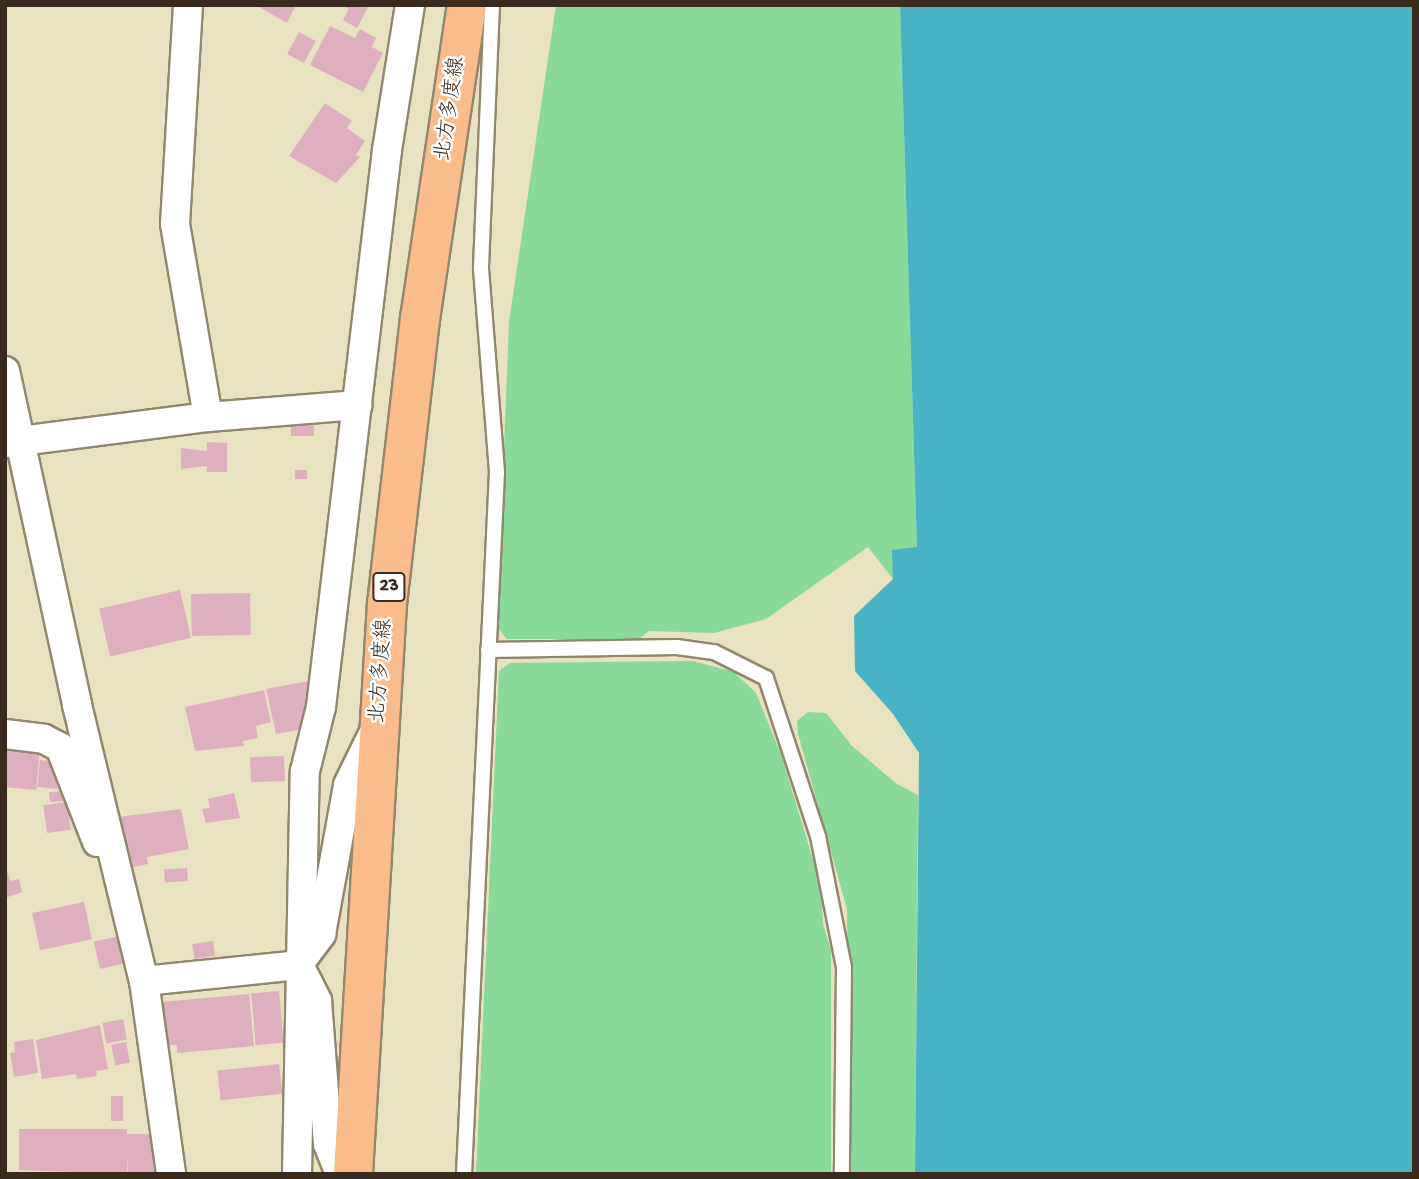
<!DOCTYPE html>
<meta charset="utf-8">
<style>
body{margin:0}
#map{position:relative;width:1419px;height:1179px;overflow:hidden;background:#e8e2c0;font-family:"Gochi Hand","Klee One",sans-serif}
div>[style]{position:absolute}
.green>*{inset:0;background:#89d999}
.water>*{inset:0;background:#47b3c4}
.building>*{inset:0;background:#e0afbf;transform-origin:0 0}
.roads{filter:drop-shadow(2px 0 #92866f) drop-shadow(-2px 0 #92866f) drop-shadow(0 2px #92866f) drop-shadow(0 -2px #92866f)}
.service>*{height:14px;margin:-7px;padding:0 7px;transform-origin:7px;border-radius:7px;background:#fff}
.minor>*{height:28px;margin:-14px;padding:0 14px;transform-origin:14px;border-radius:14px;background:#fff}
.primary>*{height:38px;margin:-19px;padding:0 19px;transform-origin:19px;border-radius:19px;background:#f9bc8a}
span{translate:-50% -50%;white-space:nowrap;text-align:center;line-height:1.15;-webkit-text-stroke:5px #fff;paint-order:stroke}
.shield-label span{padding:2px 5px;background:#fff;border:2px solid;border-radius:5px;-webkit-text-stroke-width:0}
.shield-label{font-size:19px;color:#3b2a1e;font-weight:700}
.street-label{font-size:21px;color:#3b2a1e}
.frame{position:absolute;inset:0;border:7px solid #3b2a1e;pointer-events:none}
</style>
<div id="map">
<div class="green">
<div style="clip-path:polygon(556px 5px,900px 5px,917px 548px,893px 579px,868px 547px,766px 619px,714px 633px,649px 631px,639px 639px,507px 639px,497px 627px,509px 322px)"></div>
<div style="clip-path:polygon(693px 661px,734px 672px,756px 693px,781px 754px,821px 886px,823px 924px,831px 951px,831px 1174px,476px 1174px,499px 671px,510px 663px)"></div>
<div style="clip-path:polygon(808px 712px,826px 713px,852px 746px,897px 784px,918px 795px,915px 1174px,850px 1174px,847px 909px,798px 734px,797px 721px)"></div>
</div>
<div class="water">
<div style="clip-path:polygon(900px 5px,1414px 5px,1414px 1174px,915px 1174px,919px 753px,893px 714px,855px 671px,854px 616px,893px 579px,892px 550px,917px 547px)"></div>
</div>
<div class="building">
<div style="clip-path:polygon(255px 5px,296px 5px,287px 23px)"></div>
<div style="clip-path:polygon(342px 5px,369px 5px,357px 28px,343px 20px,349px 9px)"></div>
<div style="clip-path:polygon(330px 26px,355px 38px,360px 29px,376px 38px,372px 47px,383px 53px,363px 92px,310px 65px)"></div>
<div style="left:299px;top:32px;width:19px;height:25px;rotate:28deg"></div>
<div style="clip-path:polygon(325px 103px,352px 121px,347px 128px,365px 141px,356px 155px,360px 157px,336px 183px,289px 156px)"></div>
<div style="left:291px;top:423px;width:23px;height:13px"></div>
<div style="clip-path:polygon(207px 442px,227px 443px,227px 472px,207px 472px,207px 466px,181px 469px,181px 448px,207px 451px)"></div>
<div style="left:295px;top:470px;width:12px;height:9px"></div>
<div style="left:180px;top:590px;width:49px;height:83px;rotate:77deg"></div>
<div style="left:250px;top:593px;width:42px;height:59px;rotate:89deg"></div>
<div style="clip-path:polygon(308px 681px,312px 698px,303px 729px,276px 734px,266px 689px)"></div>
<div style="clip-path:polygon(264px 690px,271px 722px,256px 726px,258px 738px,243px 741px,244px 746px,195px 751px,185px 707px)"></div>
<div style="left:5px;top:745px;width:35px;height:42px;rotate:5deg"></div>
<div style="left:284px;top:756px;width:25px;height:34px;rotate:88deg"></div>
<div style="left:40px;top:760px;width:20px;height:27px;rotate:6deg"></div>
<div style="left:62px;top:791px;width:10px;height:13px;rotate:84deg"></div>
<div style="clip-path:polygon(234px 793px,240px 818px,206px 823px,202px 809px,210px 808px,208px 799px)"></div>
<div style="left:67px;top:802px;width:28px;height:24px;rotate:82deg"></div>
<div style="clip-path:polygon(181px 809px,189px 849px,147px 857px,148px 864px,129px 868px,118px 817px)"></div>
<div style="clip-path:polygon(5px 865px,10px 881px,19px 879px,22px 892px,5px 898px)"></div>
<div style="left:187px;top:868px;width:13px;height:23px;rotate:86deg"></div>
<div style="left:84px;top:902px;width:38px;height:53px;rotate:78deg"></div>
<div style="left:123px;top:935px;width:28px;height:30px;rotate:77deg"></div>
<div style="left:213px;top:941px;width:15px;height:21px;rotate:82deg"></div>
<div style="left:279px;top:991px;width:52px;height:28px;rotate:85deg"></div>
<div style="clip-path:polygon(249px 994px,254px 1046px,177px 1053px,177px 1045px,166px 1045px,162px 1002px)"></div>
<div style="left:123px;top:1019px;width:21px;height:21px;rotate:79deg"></div>
<div style="clip-path:polygon(100px 1025px,108px 1069px,96px 1071px,97px 1076px,77px 1079px,76px 1074px,42px 1079px,36px 1040px)"></div>
<div style="clip-path:polygon(33px 1039px,38px 1073px,14px 1077px,10px 1053px,15px 1052px,14px 1042px)"></div>
<div style="left:126px;top:1042px;width:21px;height:15px;rotate:79deg"></div>
<div style="left:279px;top:1064px;width:30px;height:62px;rotate:84deg"></div>
<div style="left:111px;top:1096px;width:12px;height:25px"></div>
<div style="clip-path:polygon(19px 1129px,127px 1129px,127px 1134px,160px 1134px,160px 1174px,128px 1174px,128px 1156px,127px 1174px,19px 1170px)"></div>
</div>
<div class="roads">
<div class="service">
<div style="left:488px;top:650px;width:189px;rotate:-0.9deg"></div>
<div style="left:677px;top:647px;width:37px;rotate:8deg"></div>
<div style="left:714px;top:652px;width:58px;rotate:26.6deg"></div>
<div style="left:766px;top:678px;width:166px;rotate:71.8deg"></div>
<div style="left:818px;top:836px;width:134px;rotate:78.8deg"></div>
<div style="left:844px;top:967px;width:207px;rotate:90.6deg"></div>
<div style="left:464px;top:1174px;width:703px;rotate:-87.31deg"></div>
<div style="left:497px;top:472px;width:206px;rotate:-94.5deg"></div>
<div style="left:481px;top:267px;width:262px;rotate:-87.6deg"></div>
</div>
<div class="minor">
<div style="left:188px;top:5px;width:219px;rotate:93.4deg"></div>
<div style="left:175px;top:224px;width:196px;rotate:80.3deg"></div>
<div style="left:5px;top:371px;width:342px;rotate:77.8deg"></div>
<div style="left:77px;top:705px;width:284px;rotate:76.4deg"></div>
<div style="left:144px;top:981px;width:195px;rotate:82deg"></div>
<div style="left:5px;top:443px;width:205px;rotate:-7.3deg"></div>
<div style="left:208px;top:417px;width:150px;rotate:-4.6deg"></div>
<div style="left:5px;top:734px;width:39px;rotate:7deg"></div>
<div style="left:44px;top:739px;width:18px;rotate:27deg"></div>
<div style="left:60px;top:747px;width:102px;rotate:68.7deg"></div>
<div style="left:300px;top:967px;width:38px;rotate:63deg"></div>
<div style="left:317px;top:1001px;width:143px;rotate:85.6deg"></div>
<div style="left:328px;top:1144px;width:32px;rotate:68deg"></div>
<div style="left:144px;top:981px;width:155px;rotate:-5.9deg"></div>
<div style="left:298px;top:965px;width:39px;rotate:-53deg"></div>
<div style="left:321px;top:934px;width:151px;rotate:-79.7deg"></div>
<div style="left:348px;top:785px;width:59px;rotate:-63.9deg"></div>
<div style="left:297px;top:1174px;width:403px;rotate:-88.9deg"></div>
<div style="left:305px;top:771px;width:66px;rotate:-76deg"></div>
<div style="left:321px;top:707px;width:561px;rotate:-83.24deg"></div>
<div style="left:387px;top:150px;width:147px;rotate:-81deg"></div>
</div>
<div class="primary">
<div style="left:353px;top:1174px;width:571px;rotate:-86.59deg"></div>
<div style="left:387px;top:604px;width:287px;rotate:-83.4deg"></div>
<div style="left:420px;top:319px;width:317px;rotate:-81.5deg"></div>
</div>
</div>
<div class="shield-label">
<span style="left:389px;top:587px">23</span>
</div>
<div class="street-label">
<span style="left:452px;top:109px;rotate:-82deg">北方多度線</span>
<span style="left:383px;top:671px;rotate:-86deg">北方多度線</span>
</div>
<div class="frame"></div>
</div>
